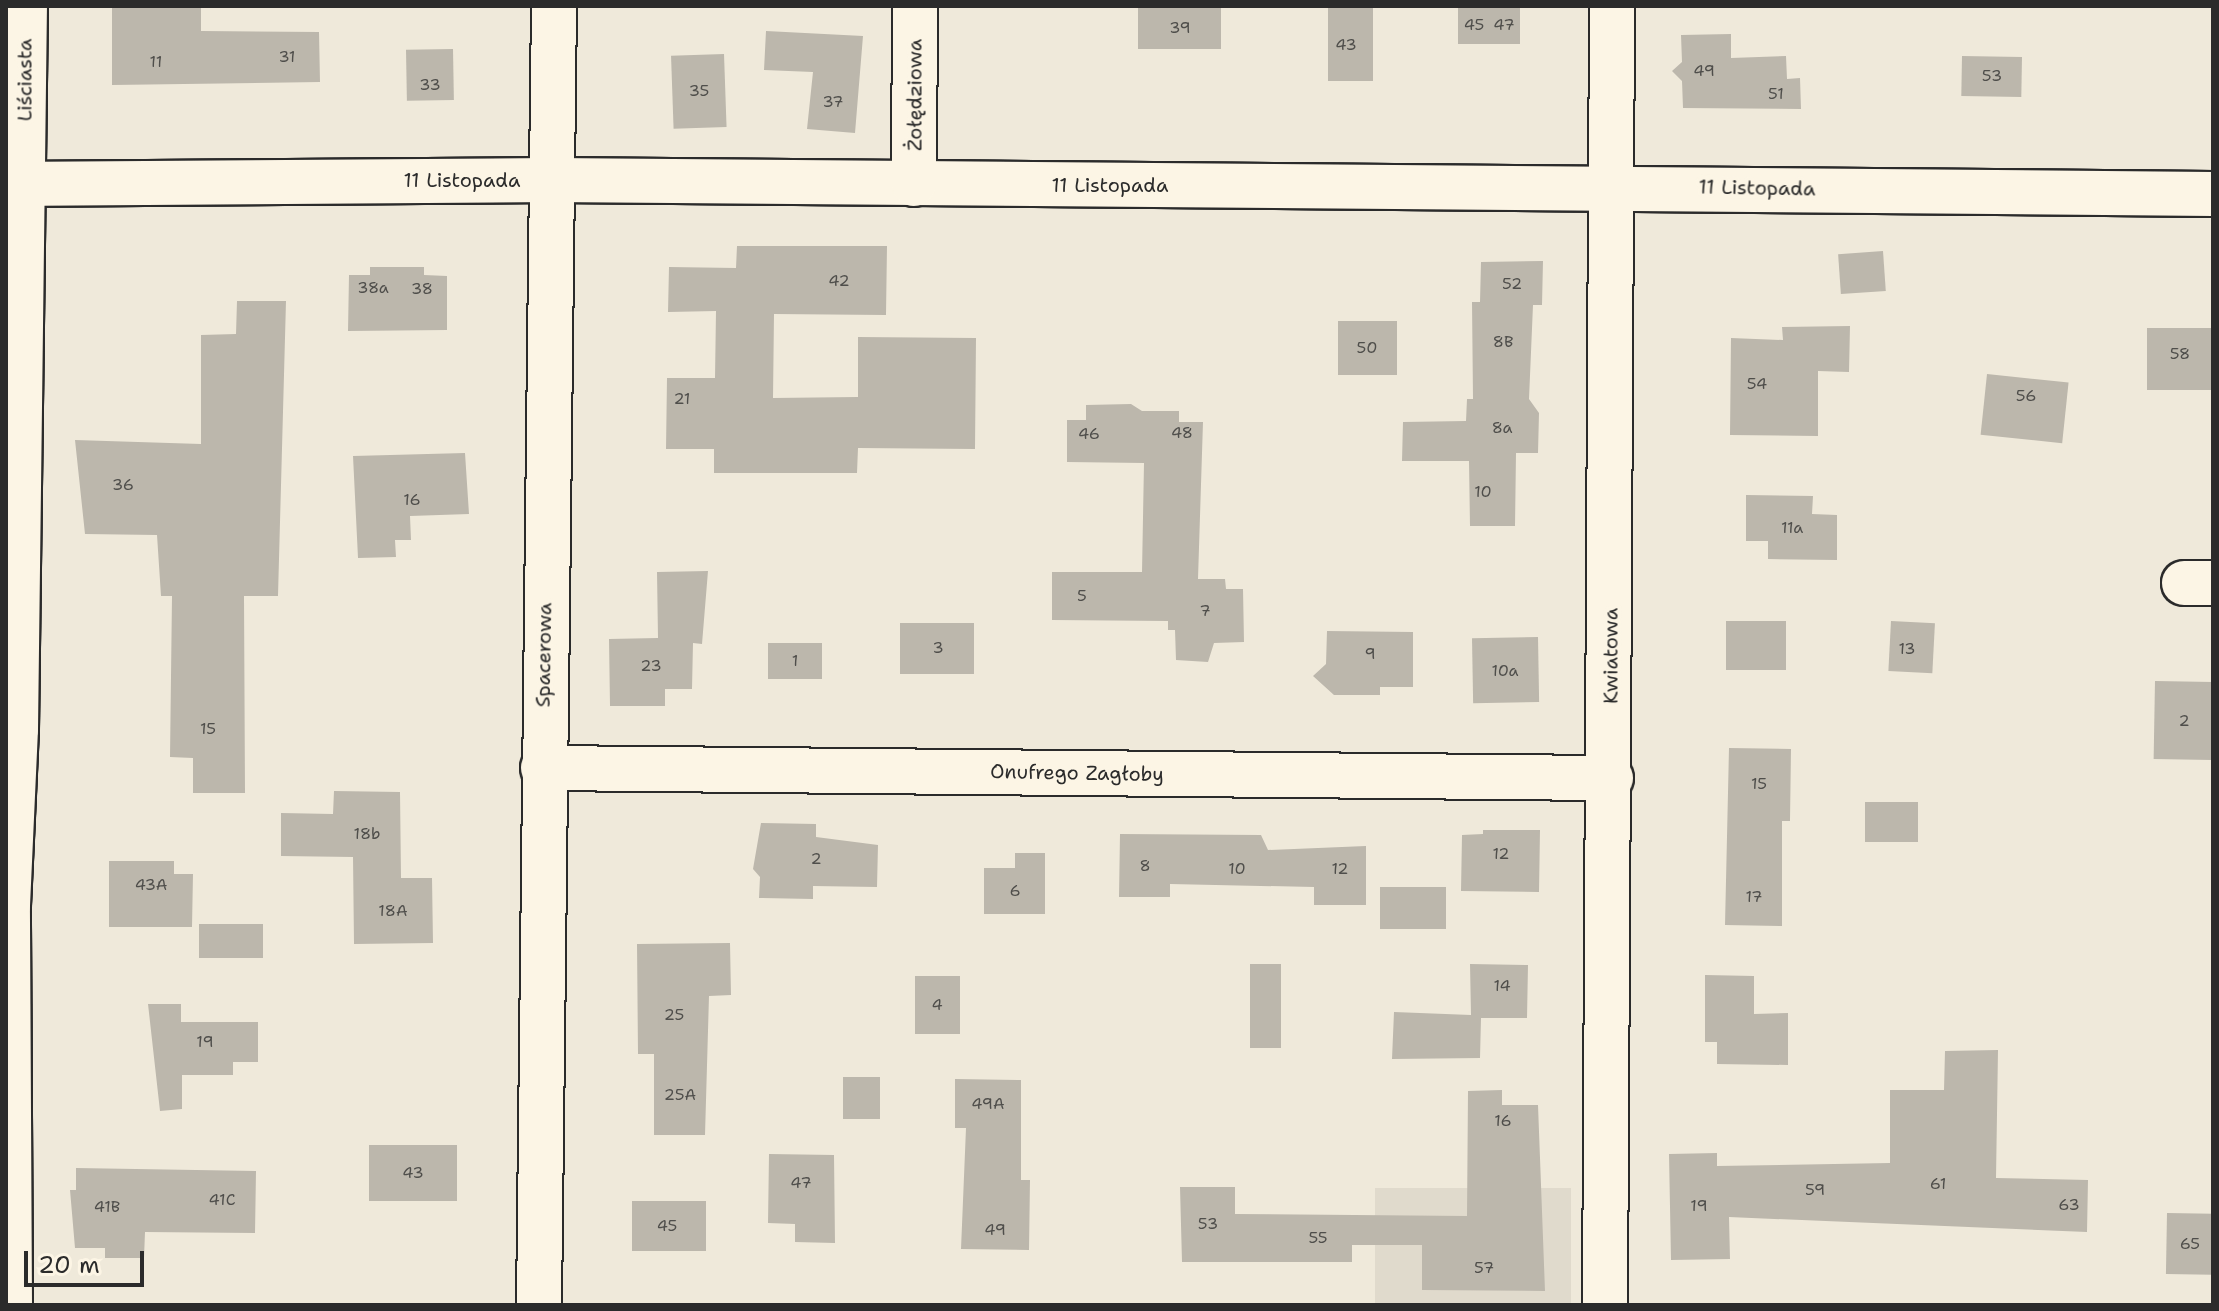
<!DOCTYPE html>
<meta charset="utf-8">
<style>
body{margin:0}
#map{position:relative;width:2219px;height:1311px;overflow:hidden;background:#efe9da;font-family:"Shantell Sans",sans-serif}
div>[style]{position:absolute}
.built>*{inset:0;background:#e0dacc;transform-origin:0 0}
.building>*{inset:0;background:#bcb7ac;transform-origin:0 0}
.roads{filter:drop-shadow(2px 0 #2b2b2b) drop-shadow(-2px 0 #2b2b2b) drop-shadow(0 2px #2b2b2b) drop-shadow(0 -2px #2b2b2b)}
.minor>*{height:44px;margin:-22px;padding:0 22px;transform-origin:22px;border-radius:22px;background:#fcf5e5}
span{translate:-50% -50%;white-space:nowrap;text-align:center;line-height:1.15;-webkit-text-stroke:8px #fcf5e5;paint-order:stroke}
.number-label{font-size:16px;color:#4f4e4b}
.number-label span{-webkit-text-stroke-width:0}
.street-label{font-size:20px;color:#2b2b2b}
.frame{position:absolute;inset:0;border:8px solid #2b2b2b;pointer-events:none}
.scale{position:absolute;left:24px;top:1251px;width:120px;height:36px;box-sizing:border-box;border:4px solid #2b2b2b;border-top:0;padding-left:10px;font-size:24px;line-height:28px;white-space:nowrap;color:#2b2b2b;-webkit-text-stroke:6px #fcf5e5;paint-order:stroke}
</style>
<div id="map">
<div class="built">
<div style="left:1375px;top:1188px;width:196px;height:117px"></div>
</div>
<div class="building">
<div style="clip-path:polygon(112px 6px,201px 6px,201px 31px,319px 32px,320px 82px,112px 85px)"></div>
<div style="left:1138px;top:6px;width:83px;height:43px"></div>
<div style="left:1328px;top:6px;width:45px;height:75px"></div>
<div style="left:1458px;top:6px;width:62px;height:38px"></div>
<div style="clip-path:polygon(766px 31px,863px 36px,855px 133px,807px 129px,813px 72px,764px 70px)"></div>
<div style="clip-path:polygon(1731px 34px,1731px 58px,1786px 56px,1787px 79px,1800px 78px,1801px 109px,1683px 108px,1682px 81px,1672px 71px,1682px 62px,1681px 35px)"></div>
<div style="left:453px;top:49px;width:51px;height:47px;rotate:89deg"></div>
<div style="left:724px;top:54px;width:73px;height:53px;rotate:88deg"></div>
<div style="left:1962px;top:56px;width:60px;height:40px;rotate:1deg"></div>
<div style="clip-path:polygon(737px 246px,887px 246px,886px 315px,774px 314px,773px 398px,858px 397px,858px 337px,976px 338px,975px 449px,858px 448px,857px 473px,714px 473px,714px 449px,666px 449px,667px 378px,715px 378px,716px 311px,668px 312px,669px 267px,736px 268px)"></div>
<div style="left:1883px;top:251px;width:40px;height:45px;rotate:86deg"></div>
<div style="clip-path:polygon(1543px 261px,1542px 305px,1533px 305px,1529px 399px,1539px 413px,1538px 453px,1516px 453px,1515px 526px,1470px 526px,1469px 461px,1402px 461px,1403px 422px,1466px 421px,1467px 399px,1473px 399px,1472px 302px,1480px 302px,1481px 262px)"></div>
<div style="clip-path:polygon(370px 267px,424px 267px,424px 275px,447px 276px,447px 330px,348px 331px,349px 275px,370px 275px)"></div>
<div style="clip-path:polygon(237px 301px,286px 301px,278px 596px,244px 596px,245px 793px,193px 793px,193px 758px,170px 757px,172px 596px,161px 596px,157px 535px,85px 534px,75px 440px,201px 444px,201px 335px,236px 334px)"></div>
<div style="left:1338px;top:321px;width:59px;height:54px"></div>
<div style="clip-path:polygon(1850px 326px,1849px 372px,1818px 371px,1818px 436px,1730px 435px,1731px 338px,1783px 340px,1782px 327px)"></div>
<div style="left:2213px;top:328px;width:62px;height:66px;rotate:90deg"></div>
<div style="left:1987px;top:374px;width:82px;height:61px;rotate:6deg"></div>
<div style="clip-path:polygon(1131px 404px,1142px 411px,1179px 411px,1179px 422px,1203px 422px,1198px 579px,1225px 579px,1226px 589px,1243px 589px,1244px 642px,1214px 643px,1208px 662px,1176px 660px,1175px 630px,1168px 630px,1168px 621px,1052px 620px,1052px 572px,1142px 572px,1144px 463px,1067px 462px,1067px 420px,1086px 420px,1086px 405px)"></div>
<div style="clip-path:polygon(465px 453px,469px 514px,410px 516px,411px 540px,395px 540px,396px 557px,358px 558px,353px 456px)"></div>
<div style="clip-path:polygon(1746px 495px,1813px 496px,1812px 514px,1837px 515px,1837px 560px,1768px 559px,1768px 541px,1746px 541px)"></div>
<div style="clip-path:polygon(708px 571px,702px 644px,693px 643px,692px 689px,665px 689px,665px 706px,610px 706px,609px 639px,658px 638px,657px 572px)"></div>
<div style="left:1726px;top:621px;width:60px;height:49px"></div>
<div style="left:1891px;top:621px;width:44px;height:50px;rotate:3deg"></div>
<div style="left:900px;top:623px;width:74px;height:51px"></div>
<div style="clip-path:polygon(1327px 631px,1413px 632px,1413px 687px,1380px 687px,1380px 695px,1334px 695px,1313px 676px,1326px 664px)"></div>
<div style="left:1538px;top:637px;width:65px;height:66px;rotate:89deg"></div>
<div style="left:768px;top:643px;width:54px;height:36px"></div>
<div style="left:2155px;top:681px;width:58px;height:78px;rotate:1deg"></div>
<div style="clip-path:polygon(1729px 748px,1791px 749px,1790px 821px,1782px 821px,1782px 926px,1725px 925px)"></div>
<div style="clip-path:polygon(334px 791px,400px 792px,401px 878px,432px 878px,433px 943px,354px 944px,353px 857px,281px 856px,281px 813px,333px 814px)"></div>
<div style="left:1865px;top:802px;width:53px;height:40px"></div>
<div style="clip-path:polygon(761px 823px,816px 824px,816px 837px,878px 845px,877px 887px,813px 886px,813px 899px,759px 898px,760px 877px,753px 869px)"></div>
<div style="clip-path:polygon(1483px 830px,1540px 830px,1539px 892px,1461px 891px,1462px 835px,1483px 834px)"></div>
<div style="clip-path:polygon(1120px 834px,1261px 835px,1268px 850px,1366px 846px,1366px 905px,1314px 905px,1314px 887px,1170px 884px,1170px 897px,1119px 897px)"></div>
<div style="clip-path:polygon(1015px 853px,1045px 853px,1045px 914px,984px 914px,984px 868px,1015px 868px)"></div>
<div style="clip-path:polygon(109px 861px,174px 861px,174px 874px,193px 874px,192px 927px,109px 927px)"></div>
<div style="left:1446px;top:887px;width:42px;height:66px;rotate:90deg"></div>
<div style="left:199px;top:924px;width:64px;height:34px"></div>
<div style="clip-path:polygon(730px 943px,731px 995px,709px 996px,705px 1135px,654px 1135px,654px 1054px,638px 1054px,637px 944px)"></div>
<div style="left:1281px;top:964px;width:84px;height:31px;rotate:90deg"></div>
<div style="clip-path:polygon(1470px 964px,1528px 965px,1527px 1018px,1481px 1018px,1480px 1058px,1392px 1059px,1394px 1012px,1471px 1015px)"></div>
<div style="clip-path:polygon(1705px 975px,1754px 976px,1754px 1014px,1788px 1013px,1788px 1065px,1717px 1064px,1717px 1042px,1705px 1042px)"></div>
<div style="left:915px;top:976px;width:45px;height:58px"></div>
<div style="clip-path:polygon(148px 1004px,181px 1004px,181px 1022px,258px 1022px,258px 1062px,233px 1062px,233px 1075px,182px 1075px,182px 1109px,160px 1111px)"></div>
<div style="clip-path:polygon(1998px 1050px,1996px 1178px,2088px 1180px,2087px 1232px,1729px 1217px,1730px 1259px,1671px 1260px,1669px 1154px,1717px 1153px,1717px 1166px,1890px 1163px,1890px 1090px,1944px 1090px,1945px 1051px)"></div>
<div style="left:843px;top:1077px;width:37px;height:42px"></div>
<div style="clip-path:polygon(955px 1079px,1021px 1080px,1021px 1180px,1030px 1180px,1029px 1250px,961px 1249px,966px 1128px,955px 1128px)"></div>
<div style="clip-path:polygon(1502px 1090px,1502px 1105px,1538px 1105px,1545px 1291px,1422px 1290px,1422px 1245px,1352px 1245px,1352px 1262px,1182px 1262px,1180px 1187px,1235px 1187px,1235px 1214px,1467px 1216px,1468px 1091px)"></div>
<div style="left:457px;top:1145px;width:56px;height:88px;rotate:90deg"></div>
<div style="clip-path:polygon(769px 1154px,834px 1155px,835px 1243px,795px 1242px,795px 1224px,768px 1223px)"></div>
<div style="clip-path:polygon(76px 1168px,256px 1171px,255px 1233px,145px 1232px,144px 1258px,105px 1258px,105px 1248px,75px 1248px,70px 1190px,76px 1190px)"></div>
<div style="left:632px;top:1201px;width:74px;height:50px"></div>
<div style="left:2167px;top:1213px;width:46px;height:61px;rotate:1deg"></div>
</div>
<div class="roads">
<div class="minor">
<div style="left:6px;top:184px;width:546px;rotate:-0.42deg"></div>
<div style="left:552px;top:180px;width:1661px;rotate:0.48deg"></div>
<div style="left:914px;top:184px;width:178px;rotate:-89.7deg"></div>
<div style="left:2184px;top:583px;width:29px"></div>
<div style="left:543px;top:768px;width:1068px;rotate:0.54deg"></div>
<div style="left:10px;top:1305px;width:400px;rotate:-90.3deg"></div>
<div style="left:8px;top:905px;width:176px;rotate:-87.4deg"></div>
<div style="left:16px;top:729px;width:723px;rotate:-89.29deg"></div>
<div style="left:539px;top:1305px;width:1299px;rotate:-89.34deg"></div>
<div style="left:1605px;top:1305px;width:1299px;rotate:-89.69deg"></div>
</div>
</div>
<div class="number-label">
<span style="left:1474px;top:25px">45</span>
<span style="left:1504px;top:25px">47</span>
<span style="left:1180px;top:28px">39</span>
<span style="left:1346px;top:45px">43</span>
<span style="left:287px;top:57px">31</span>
<span style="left:156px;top:62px">11</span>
<span style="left:1704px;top:71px">49</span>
<span style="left:1992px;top:76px">53</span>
<span style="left:430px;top:85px">33</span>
<span style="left:699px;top:91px">35</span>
<span style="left:1776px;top:94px">51</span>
<span style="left:833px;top:102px">37</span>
<span style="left:839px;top:281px">42</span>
<span style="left:1512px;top:284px">52</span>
<span style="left:373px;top:288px">38a</span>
<span style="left:422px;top:289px">38</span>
<span style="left:1503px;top:342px">8B</span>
<span style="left:1367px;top:348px">50</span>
<span style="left:2180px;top:354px">58</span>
<span style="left:1757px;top:384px">54</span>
<span style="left:2026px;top:396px">56</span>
<span style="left:682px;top:399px">21</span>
<span style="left:1502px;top:428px">8a</span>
<span style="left:1182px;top:433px">48</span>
<span style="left:1089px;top:434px">46</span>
<span style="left:123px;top:485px">36</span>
<span style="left:1483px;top:492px">10</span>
<span style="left:412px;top:500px">16</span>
<span style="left:1792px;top:528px">11a</span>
<span style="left:1082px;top:596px">5</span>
<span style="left:1205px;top:611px">7</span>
<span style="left:938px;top:648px">3</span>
<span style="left:1907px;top:649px">13</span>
<span style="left:1370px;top:654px">9</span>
<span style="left:795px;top:661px">1</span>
<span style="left:651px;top:666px">23</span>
<span style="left:1505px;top:671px">10a</span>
<span style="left:2184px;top:721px">2</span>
<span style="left:208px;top:729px">15</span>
<span style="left:1759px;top:784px">15</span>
<span style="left:367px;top:834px">18b</span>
<span style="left:1501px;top:854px">12</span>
<span style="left:816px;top:859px">2</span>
<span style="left:1145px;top:866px">8</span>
<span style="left:1237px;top:869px">10</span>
<span style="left:1340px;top:869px">12</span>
<span style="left:151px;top:885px">43A</span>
<span style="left:1015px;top:891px">6</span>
<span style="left:1754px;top:897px">17</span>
<span style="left:393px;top:911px">18A</span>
<span style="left:1502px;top:986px">14</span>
<span style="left:937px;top:1005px">4</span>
<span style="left:674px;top:1015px">25</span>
<span style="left:205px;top:1042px">19</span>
<span style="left:680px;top:1095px">25A</span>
<span style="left:988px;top:1104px">49A</span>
<span style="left:1503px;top:1121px">16</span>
<span style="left:413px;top:1173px">43</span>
<span style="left:801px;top:1183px">47</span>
<span style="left:1938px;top:1184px">61</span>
<span style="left:1815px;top:1190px">59</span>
<span style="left:222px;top:1200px">41C</span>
<span style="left:2069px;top:1205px">63</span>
<span style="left:1699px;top:1206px">19</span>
<span style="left:107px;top:1207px">41B</span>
<span style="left:1208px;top:1224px">53</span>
<span style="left:667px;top:1226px">45</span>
<span style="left:995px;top:1230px">49</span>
<span style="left:1318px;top:1238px">55</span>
<span style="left:2190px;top:1244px">65</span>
<span style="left:1484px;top:1268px">57</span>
</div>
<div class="street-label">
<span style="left:25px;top:80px;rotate:-90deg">Liściasta</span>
<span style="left:915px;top:95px;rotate:-90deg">Żołędziowa</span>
<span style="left:462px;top:180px">11 Listopada</span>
<span style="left:1110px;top:185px">11 Listopada</span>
<span style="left:1757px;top:188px;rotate:1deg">11 Listopada</span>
<span style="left:544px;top:655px;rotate:-89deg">Spacerowa</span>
<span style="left:1611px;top:656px;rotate:-90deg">Kwiatowa</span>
<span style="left:1077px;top:773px;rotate:1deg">Onufrego Zagłoby</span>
</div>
<div class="frame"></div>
<div class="scale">20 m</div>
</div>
